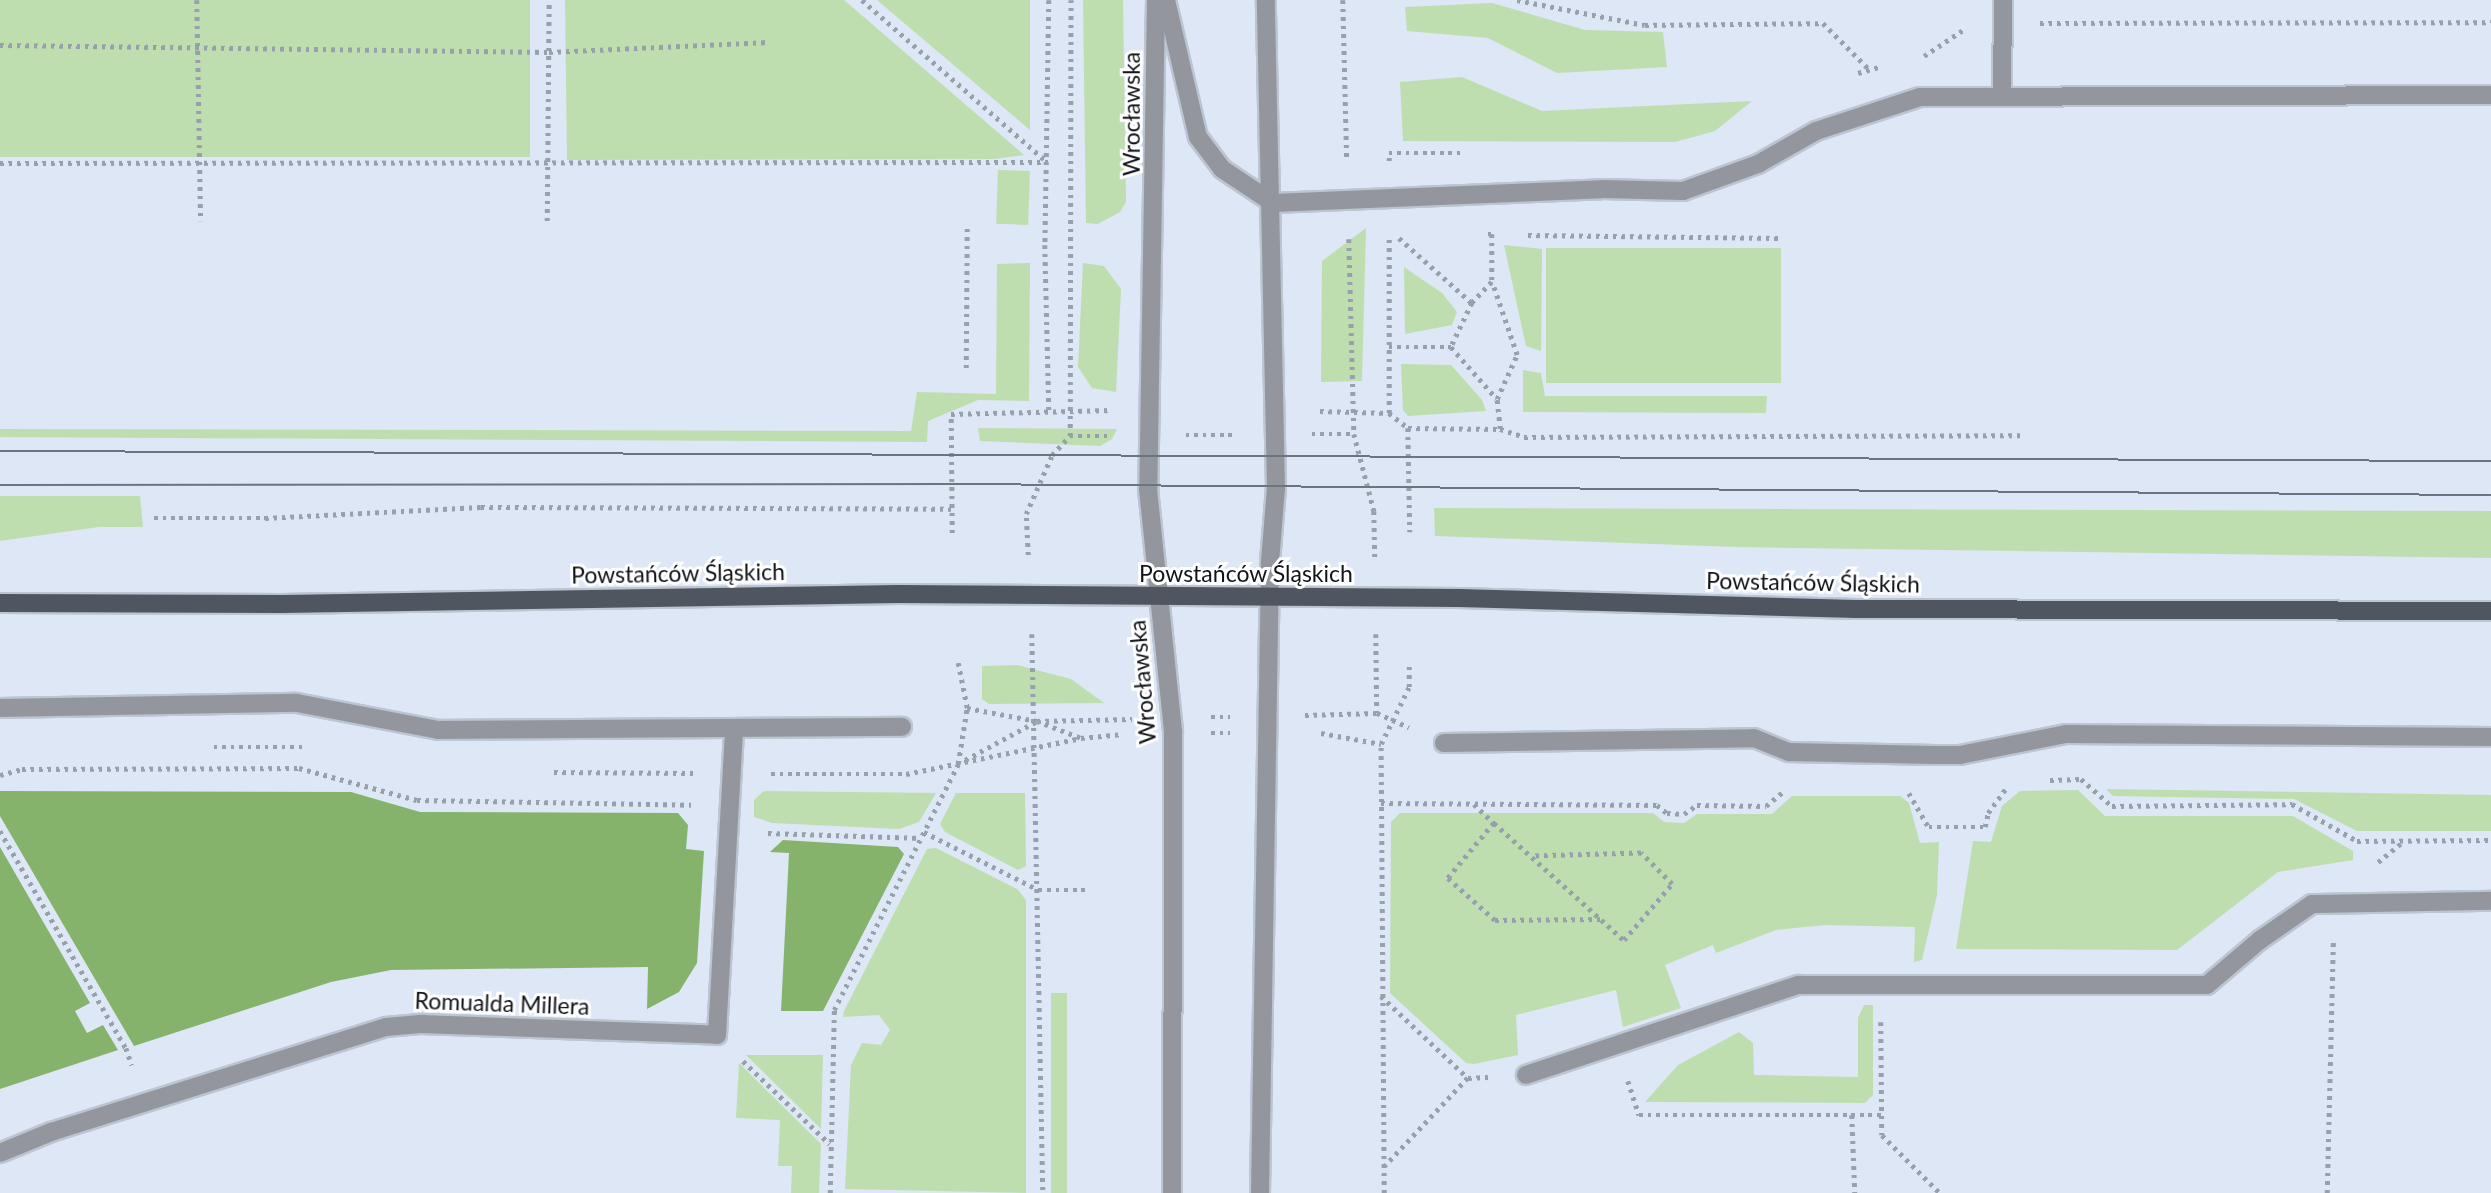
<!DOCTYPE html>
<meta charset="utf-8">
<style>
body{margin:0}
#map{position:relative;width:2491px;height:1193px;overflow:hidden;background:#dde7f5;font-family:Lato,sans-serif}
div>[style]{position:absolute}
.green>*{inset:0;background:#bfdeaf;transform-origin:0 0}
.forest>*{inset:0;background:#86b36c}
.path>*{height:4.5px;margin-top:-2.25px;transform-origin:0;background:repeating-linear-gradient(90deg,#98a0ab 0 3.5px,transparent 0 8.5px)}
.roads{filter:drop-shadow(2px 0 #bcc5d2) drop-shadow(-2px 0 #bcc5d2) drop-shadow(0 2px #bcc5d2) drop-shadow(0 -2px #bcc5d2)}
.minor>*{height:18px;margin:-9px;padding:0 9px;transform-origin:9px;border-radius:9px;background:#93979d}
.major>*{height:18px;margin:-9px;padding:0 9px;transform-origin:9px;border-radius:9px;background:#4f5660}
.tram>*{height:2px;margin:-1px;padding:0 1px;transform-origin:1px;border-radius:1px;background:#6d747d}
span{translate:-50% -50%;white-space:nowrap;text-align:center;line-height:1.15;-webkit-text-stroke:6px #fff;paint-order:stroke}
.street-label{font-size:23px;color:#101419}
</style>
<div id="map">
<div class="green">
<div style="left:0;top:0;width:530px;height:157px"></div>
<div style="clip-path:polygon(565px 0,844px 0,1024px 155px,995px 159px,567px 160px)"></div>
<div style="clip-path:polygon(877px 0,1030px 0,1030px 130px)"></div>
<div style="clip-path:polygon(1083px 0,1123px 0,1126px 202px,1120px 212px,1098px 224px,1086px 223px)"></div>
<div style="clip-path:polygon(1492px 3px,1585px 30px,1663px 32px,1667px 67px,1557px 73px,1488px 38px,1407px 31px,1405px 7px)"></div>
<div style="clip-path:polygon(1462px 77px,1542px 111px,1752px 101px,1715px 131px,1675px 142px,1403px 141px,1400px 82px)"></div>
<div style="left:1030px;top:171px;width:54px;height:32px;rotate:92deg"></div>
<div style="clip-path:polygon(1366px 228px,1362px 381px,1321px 382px,1322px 261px)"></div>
<div style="clip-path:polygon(1504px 245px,1542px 249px,1541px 351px,1526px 346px)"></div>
<div style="left:1546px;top:248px;width:235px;height:135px"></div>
<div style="clip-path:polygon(1030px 263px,1029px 401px,978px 400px,928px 421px,927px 442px,0 437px,0 429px,911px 431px,917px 392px,996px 394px,997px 264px)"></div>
<div style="clip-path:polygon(1083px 263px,1104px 266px,1121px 289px,1116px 392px,1092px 388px,1078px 367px)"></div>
<div style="clip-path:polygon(1404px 267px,1442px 293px,1457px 312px,1452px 325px,1405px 334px)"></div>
<div style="clip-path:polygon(1401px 364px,1451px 365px,1482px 400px,1486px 411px,1408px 416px,1403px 410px)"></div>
<div style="clip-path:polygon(1523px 370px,1541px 373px,1545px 396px,1767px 396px,1766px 413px,1523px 412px)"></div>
<div style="clip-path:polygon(978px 428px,1117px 429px,1112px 439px,1100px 446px,980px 441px)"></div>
<div style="clip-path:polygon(0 496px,140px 496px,143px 527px,99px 527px,0 541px)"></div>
<div style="clip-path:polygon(1434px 508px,2491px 511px,2491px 558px,1735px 547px,1435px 536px)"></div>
<div style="clip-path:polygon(1017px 665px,1071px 679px,1104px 703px,989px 704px,982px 699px,982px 666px)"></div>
<div style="clip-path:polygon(2106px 789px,2491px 795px,2491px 831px,2357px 831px,2294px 799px,2113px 796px)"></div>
<div style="clip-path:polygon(2078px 790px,2105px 816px,2293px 816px,2353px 851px,2353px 860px,2278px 872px,2177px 950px,1956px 949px,1973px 841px,1991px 842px,2002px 806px,2020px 791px)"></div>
<div style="clip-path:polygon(764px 791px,936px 793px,919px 822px,899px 829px,772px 823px,754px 817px,754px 800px)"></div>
<div style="clip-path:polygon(956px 793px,1025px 793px,1026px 866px,1018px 870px,945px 832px,940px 824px)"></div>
<div style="clip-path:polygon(1792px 796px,1900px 796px,1909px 803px,1920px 843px,1939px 842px,1937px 895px,1922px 960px,1914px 962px,1915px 927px,1825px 925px,1776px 930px,1716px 953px,1713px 945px,1665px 965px,1681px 1008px,1623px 1027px,1616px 990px,1516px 1015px,1518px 1055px,1474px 1064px,1466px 1063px,1390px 993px,1391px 822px,1400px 813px,1653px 813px,1664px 822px,1684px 823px,1697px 814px,1772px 814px)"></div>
<div style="clip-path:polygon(936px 848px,1017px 889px,1026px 900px,1026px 1193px,845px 1189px,851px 1065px,862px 1043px,881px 1045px,890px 1030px,879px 1015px,843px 1017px,844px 1011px,927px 849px)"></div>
<div style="left:1051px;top:993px;width:16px;height:200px"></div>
<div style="clip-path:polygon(1864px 1005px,1873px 1005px,1873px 1095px,1865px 1103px,1645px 1102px,1678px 1065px,1739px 1032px,1753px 1043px,1754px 1075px,1858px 1077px,1858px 1018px)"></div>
<div style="clip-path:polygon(746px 1055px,823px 1055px,821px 1129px)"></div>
<div style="clip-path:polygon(739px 1063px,821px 1144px,819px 1193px,791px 1193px,792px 1166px,778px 1166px,780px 1120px,736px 1118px)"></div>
</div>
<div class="forest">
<div style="clip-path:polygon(0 791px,351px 792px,420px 812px,678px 813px,688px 825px,686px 849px,704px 851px,697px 963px,679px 992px,647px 1009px,648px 967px,391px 970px,331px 982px,134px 1046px,0 816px)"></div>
<div style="clip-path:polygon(783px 840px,898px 847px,904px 854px,823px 1011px,781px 1011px,789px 853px,770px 852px)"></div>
<div style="clip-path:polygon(0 847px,90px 1003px,75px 1011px,87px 1033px,103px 1025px,118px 1050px,0 1089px)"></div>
</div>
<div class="path">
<div style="left:197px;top:0;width:221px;rotate:89deg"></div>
<div style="left:862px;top:0;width:246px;rotate:41.2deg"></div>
<div style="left:1049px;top:0;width:245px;rotate:90.9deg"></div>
<div style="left:1045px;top:245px;width:165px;rotate:88.6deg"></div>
<div style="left:1343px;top:0;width:160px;rotate:88.6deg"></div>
<div style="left:1517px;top:0;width:130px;rotate:11.1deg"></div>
<div style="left:1645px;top:25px;width:178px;rotate:-0.6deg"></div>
<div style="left:1823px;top:23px;width:64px;rotate:45deg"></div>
<div style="left:2040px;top:23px;width:451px;rotate:-0.1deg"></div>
<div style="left:0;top:45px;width:549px;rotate:0.73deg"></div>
<div style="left:549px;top:52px;width:221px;rotate:-2.6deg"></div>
<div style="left:1924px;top:56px;width:47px;rotate:-33.7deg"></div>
<div style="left:1858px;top:73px;width:22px;rotate:-16deg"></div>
<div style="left:1389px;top:161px;width:8px;rotate:-90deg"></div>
<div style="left:1389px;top:153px;width:74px"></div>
<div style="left:0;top:163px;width:1048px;rotate:-0.05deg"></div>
<div style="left:547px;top:221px;width:221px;rotate:-89.5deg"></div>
<div style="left:1488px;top:234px;width:4px"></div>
<div style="left:1492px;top:234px;width:48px;rotate:90deg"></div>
<div style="left:1528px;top:235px;width:251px;rotate:0.7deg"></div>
<div style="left:1399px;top:238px;width:98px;rotate:41.7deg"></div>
<div style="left:1349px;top:239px;width:195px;rotate:88.5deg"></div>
<div style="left:1389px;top:347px;width:62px"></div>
<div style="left:1451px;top:347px;width:69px;rotate:48.5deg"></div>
<div style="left:1497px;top:399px;width:48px;rotate:-65.6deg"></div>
<div style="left:1517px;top:355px;width:77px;rotate:-108.9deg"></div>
<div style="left:1492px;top:282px;width:29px;rotate:134deg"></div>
<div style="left:1472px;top:303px;width:49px;rotate:115.5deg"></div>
<div style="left:966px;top:368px;width:142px;rotate:-89.6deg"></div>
<div style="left:1320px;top:411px;width:69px;rotate:1.7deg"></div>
<div style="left:1389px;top:413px;width:176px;rotate:-90deg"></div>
<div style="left:1389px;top:413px;width:24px;rotate:38deg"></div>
<div style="left:1408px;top:428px;width:104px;rotate:88.9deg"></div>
<div style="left:1408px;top:428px;width:92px;rotate:0.6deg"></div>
<div style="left:1500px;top:429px;width:30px;rotate:-96deg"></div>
<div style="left:1500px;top:429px;width:25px;rotate:18deg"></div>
<div style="left:1524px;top:437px;width:496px;rotate:-0.2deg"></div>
<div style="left:1312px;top:434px;width:42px"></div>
<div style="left:1354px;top:434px;width:80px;rotate:75.4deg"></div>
<div style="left:1374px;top:511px;width:48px;rotate:88.8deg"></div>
<div style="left:1186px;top:435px;width:51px"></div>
<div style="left:1070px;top:436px;width:436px;rotate:-89.9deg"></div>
<div style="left:154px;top:518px;width:111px"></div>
<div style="left:265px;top:518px;width:216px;rotate:-2.9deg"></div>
<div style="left:481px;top:507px;width:470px;rotate:0.2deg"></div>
<div style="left:952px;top:533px;width:119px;rotate:-90.5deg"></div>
<div style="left:951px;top:414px;width:160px;rotate:-1.4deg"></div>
<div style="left:1028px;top:555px;width:41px;rotate:-92.8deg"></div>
<div style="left:1026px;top:514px;width:64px;rotate:-66.2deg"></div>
<div style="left:1052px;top:455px;width:26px;rotate:-47deg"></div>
<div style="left:1070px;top:436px;width:41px"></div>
<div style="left:1032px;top:634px;width:559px;rotate:88.87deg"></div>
<div style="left:1376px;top:634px;width:79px;rotate:89.3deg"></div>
<div style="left:967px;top:708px;width:71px;rotate:10.5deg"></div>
<div style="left:1037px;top:721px;width:47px;rotate:21.1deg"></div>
<div style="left:1081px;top:738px;width:42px;rotate:-5.4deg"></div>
<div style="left:1305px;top:715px;width:72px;rotate:-1.6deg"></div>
<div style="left:1377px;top:713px;width:35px;rotate:24deg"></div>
<div style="left:1211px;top:717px;width:19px"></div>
<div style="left:1211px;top:733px;width:19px"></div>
<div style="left:1321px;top:733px;width:61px;rotate:10.4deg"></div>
<div style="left:214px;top:747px;width:89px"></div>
<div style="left:965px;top:760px;width:82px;rotate:-28.4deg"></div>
<div style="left:1037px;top:721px;width:95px;rotate:-1.2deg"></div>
<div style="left:554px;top:772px;width:139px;rotate:0.4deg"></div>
<div style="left:771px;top:774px;width:135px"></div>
<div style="left:906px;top:774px;width:179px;rotate:-11.6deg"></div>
<div style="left:0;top:775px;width:23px;rotate:-15deg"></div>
<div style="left:22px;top:769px;width:277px;rotate:-0.2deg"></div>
<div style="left:299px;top:768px;width:122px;rotate:15.2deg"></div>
<div style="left:417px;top:800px;width:274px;rotate:1deg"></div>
<div style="left:2050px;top:780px;width:31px;rotate:-2deg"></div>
<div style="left:2081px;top:779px;width:41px;rotate:41.1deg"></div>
<div style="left:2112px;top:806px;width:180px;rotate:-0.6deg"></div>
<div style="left:2292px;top:804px;width:75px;rotate:29.6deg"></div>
<div style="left:2357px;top:841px;width:134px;rotate:-0.4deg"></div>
<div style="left:1909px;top:793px;width:39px;rotate:60deg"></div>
<div style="left:1929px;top:827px;width:56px"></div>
<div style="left:1985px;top:827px;width:14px;rotate:-78deg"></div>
<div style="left:1988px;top:813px;width:32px;rotate:-54deg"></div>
<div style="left:1381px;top:803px;width:276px;rotate:0.4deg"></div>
<div style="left:1657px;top:805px;width:13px;rotate:39deg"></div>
<div style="left:1667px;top:813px;width:17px;rotate:3deg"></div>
<div style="left:1684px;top:814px;width:16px;rotate:-35deg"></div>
<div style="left:1697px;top:805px;width:69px;rotate:0.8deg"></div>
<div style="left:1766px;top:806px;width:23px;rotate:-40deg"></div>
<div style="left:1474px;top:804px;width:28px;rotate:44deg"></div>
<div style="left:1494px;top:823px;width:175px;rotate:42deg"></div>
<div style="left:1624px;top:940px;width:74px;rotate:-49.4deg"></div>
<div style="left:1672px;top:884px;width:44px;rotate:-135deg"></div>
<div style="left:1641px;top:853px;width:110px;rotate:178.4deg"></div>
<div style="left:1494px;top:823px;width:72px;rotate:129.9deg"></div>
<div style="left:1448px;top:878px;width:63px;rotate:41.8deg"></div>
<div style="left:1495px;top:920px;width:105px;rotate:-0.5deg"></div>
<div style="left:0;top:831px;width:251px;rotate:59.9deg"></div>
<div style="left:126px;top:1048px;width:18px;rotate:71deg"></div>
<div style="left:924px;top:832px;width:129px;rotate:26.8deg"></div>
<div style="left:1039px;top:890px;width:48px"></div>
<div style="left:768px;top:833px;width:153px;rotate:1.9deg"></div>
<div style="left:2378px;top:862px;width:33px;rotate:-39deg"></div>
<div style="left:1381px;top:996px;width:120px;rotate:43.3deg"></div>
<div style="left:1468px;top:1078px;width:121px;rotate:133.3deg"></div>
<div style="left:1881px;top:1022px;width:113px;rotate:89.5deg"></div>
<div style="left:1882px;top:1135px;width:82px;rotate:45deg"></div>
<div style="left:743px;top:1061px;width:120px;rotate:43.7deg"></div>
<div style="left:1468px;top:1078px;width:20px;rotate:-3deg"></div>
<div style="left:1628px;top:1081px;width:36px;rotate:72deg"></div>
<div style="left:1639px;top:1115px;width:243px"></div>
<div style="left:1852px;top:1115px;width:78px;rotate:87.8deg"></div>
<div style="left:830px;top:1193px;width:183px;rotate:-88.7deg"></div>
<div style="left:834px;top:1010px;width:275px;rotate:-63.2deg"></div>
<div style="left:958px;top:764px;width:57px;rotate:-80.9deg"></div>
<div style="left:967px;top:708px;width:46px;rotate:-101.3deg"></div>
<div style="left:1384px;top:1193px;width:449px;rotate:-90.4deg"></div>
<div style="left:1381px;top:744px;width:64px;rotate:-63.8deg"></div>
<div style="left:1409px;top:687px;width:21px;rotate:-90deg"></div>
<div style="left:2327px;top:1193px;width:251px;rotate:-88.6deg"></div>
</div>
<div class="roads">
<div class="minor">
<div style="left:1156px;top:0;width:489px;rotate:90.9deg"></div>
<div style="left:1148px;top:489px;width:245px;rotate:84.1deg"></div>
<div style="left:1173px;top:733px;width:460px;rotate:90.1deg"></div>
<div style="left:1166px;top:0;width:141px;rotate:76.9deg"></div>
<div style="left:1198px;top:137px;width:40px;rotate:53deg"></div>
<div style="left:1222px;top:169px;width:61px;rotate:33.7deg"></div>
<div style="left:1273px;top:203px;width:329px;rotate:-2.4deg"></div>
<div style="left:1602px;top:189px;width:81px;rotate:1.4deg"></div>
<div style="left:1683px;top:191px;width:80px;rotate:-19.8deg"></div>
<div style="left:1758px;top:164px;width:67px;rotate:-29.6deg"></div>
<div style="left:1816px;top:131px;width:109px;rotate:-18.1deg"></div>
<div style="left:1920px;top:97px;width:571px;rotate:-0.2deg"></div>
<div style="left:2002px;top:95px;width:95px;rotate:-89.4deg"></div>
<div style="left:0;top:708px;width:297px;rotate:-1deg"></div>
<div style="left:297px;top:703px;width:144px;rotate:10.8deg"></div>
<div style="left:438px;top:730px;width:464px;rotate:-0.4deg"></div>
<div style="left:1444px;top:743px;width:310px;rotate:-0.9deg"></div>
<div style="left:1754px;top:738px;width:38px;rotate:22deg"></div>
<div style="left:1789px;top:752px;width:146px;rotate:1.2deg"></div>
<div style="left:1935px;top:755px;width:25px"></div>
<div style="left:1960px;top:755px;width:108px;rotate:-11.2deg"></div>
<div style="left:2066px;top:734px;width:425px;rotate:0.4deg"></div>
<div style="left:1526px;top:1075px;width:287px;rotate:-18.3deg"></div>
<div style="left:1798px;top:985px;width:409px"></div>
<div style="left:2207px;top:985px;width:70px;rotate:-40.3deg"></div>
<div style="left:2260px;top:940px;width:63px;rotate:-34.7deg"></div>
<div style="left:2312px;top:904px;width:179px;rotate:-1deg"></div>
<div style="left:0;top:1153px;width:55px;rotate:-22.4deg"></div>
<div style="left:51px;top:1132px;width:351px;rotate:-17.4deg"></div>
<div style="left:386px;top:1027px;width:37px;rotate:-5deg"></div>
<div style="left:423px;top:1024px;width:294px;rotate:2.1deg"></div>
<div style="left:717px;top:1035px;width:307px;rotate:-86.8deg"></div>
<div style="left:1260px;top:1193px;width:631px;rotate:-89.09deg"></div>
<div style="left:1270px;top:562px;width:74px;rotate:-85.4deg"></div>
<div style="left:1276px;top:488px;width:488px;rotate:-91.2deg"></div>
</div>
<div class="major">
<div style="left:0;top:603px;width:282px;rotate:0.2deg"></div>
<div style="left:282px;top:604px;width:616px;rotate:-0.93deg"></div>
<div style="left:898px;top:594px;width:561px;rotate:0.41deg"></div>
<div style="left:1459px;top:598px;width:397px;rotate:1.6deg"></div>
<div style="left:1856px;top:609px;width:635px;rotate:0.18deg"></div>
</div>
</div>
<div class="tram">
<div style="left:0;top:451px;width:2491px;rotate:0.23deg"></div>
<div style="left:0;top:485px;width:950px;rotate:-0.06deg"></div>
<div style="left:950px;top:484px;width:1541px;rotate:0.41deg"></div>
</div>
<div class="street-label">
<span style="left:1131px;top:114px;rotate:-90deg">Wrocławska</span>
<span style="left:678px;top:573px;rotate:-1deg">Powstańców Śląskich</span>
<span style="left:1246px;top:573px">Powstańców Śląskich</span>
<span style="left:1813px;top:582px;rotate:1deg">Powstańców Śląskich</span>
<span style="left:1142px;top:682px;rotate:-95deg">Wrocławska</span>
<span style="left:502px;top:1003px;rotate:2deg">Romualda Millera</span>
</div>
</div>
